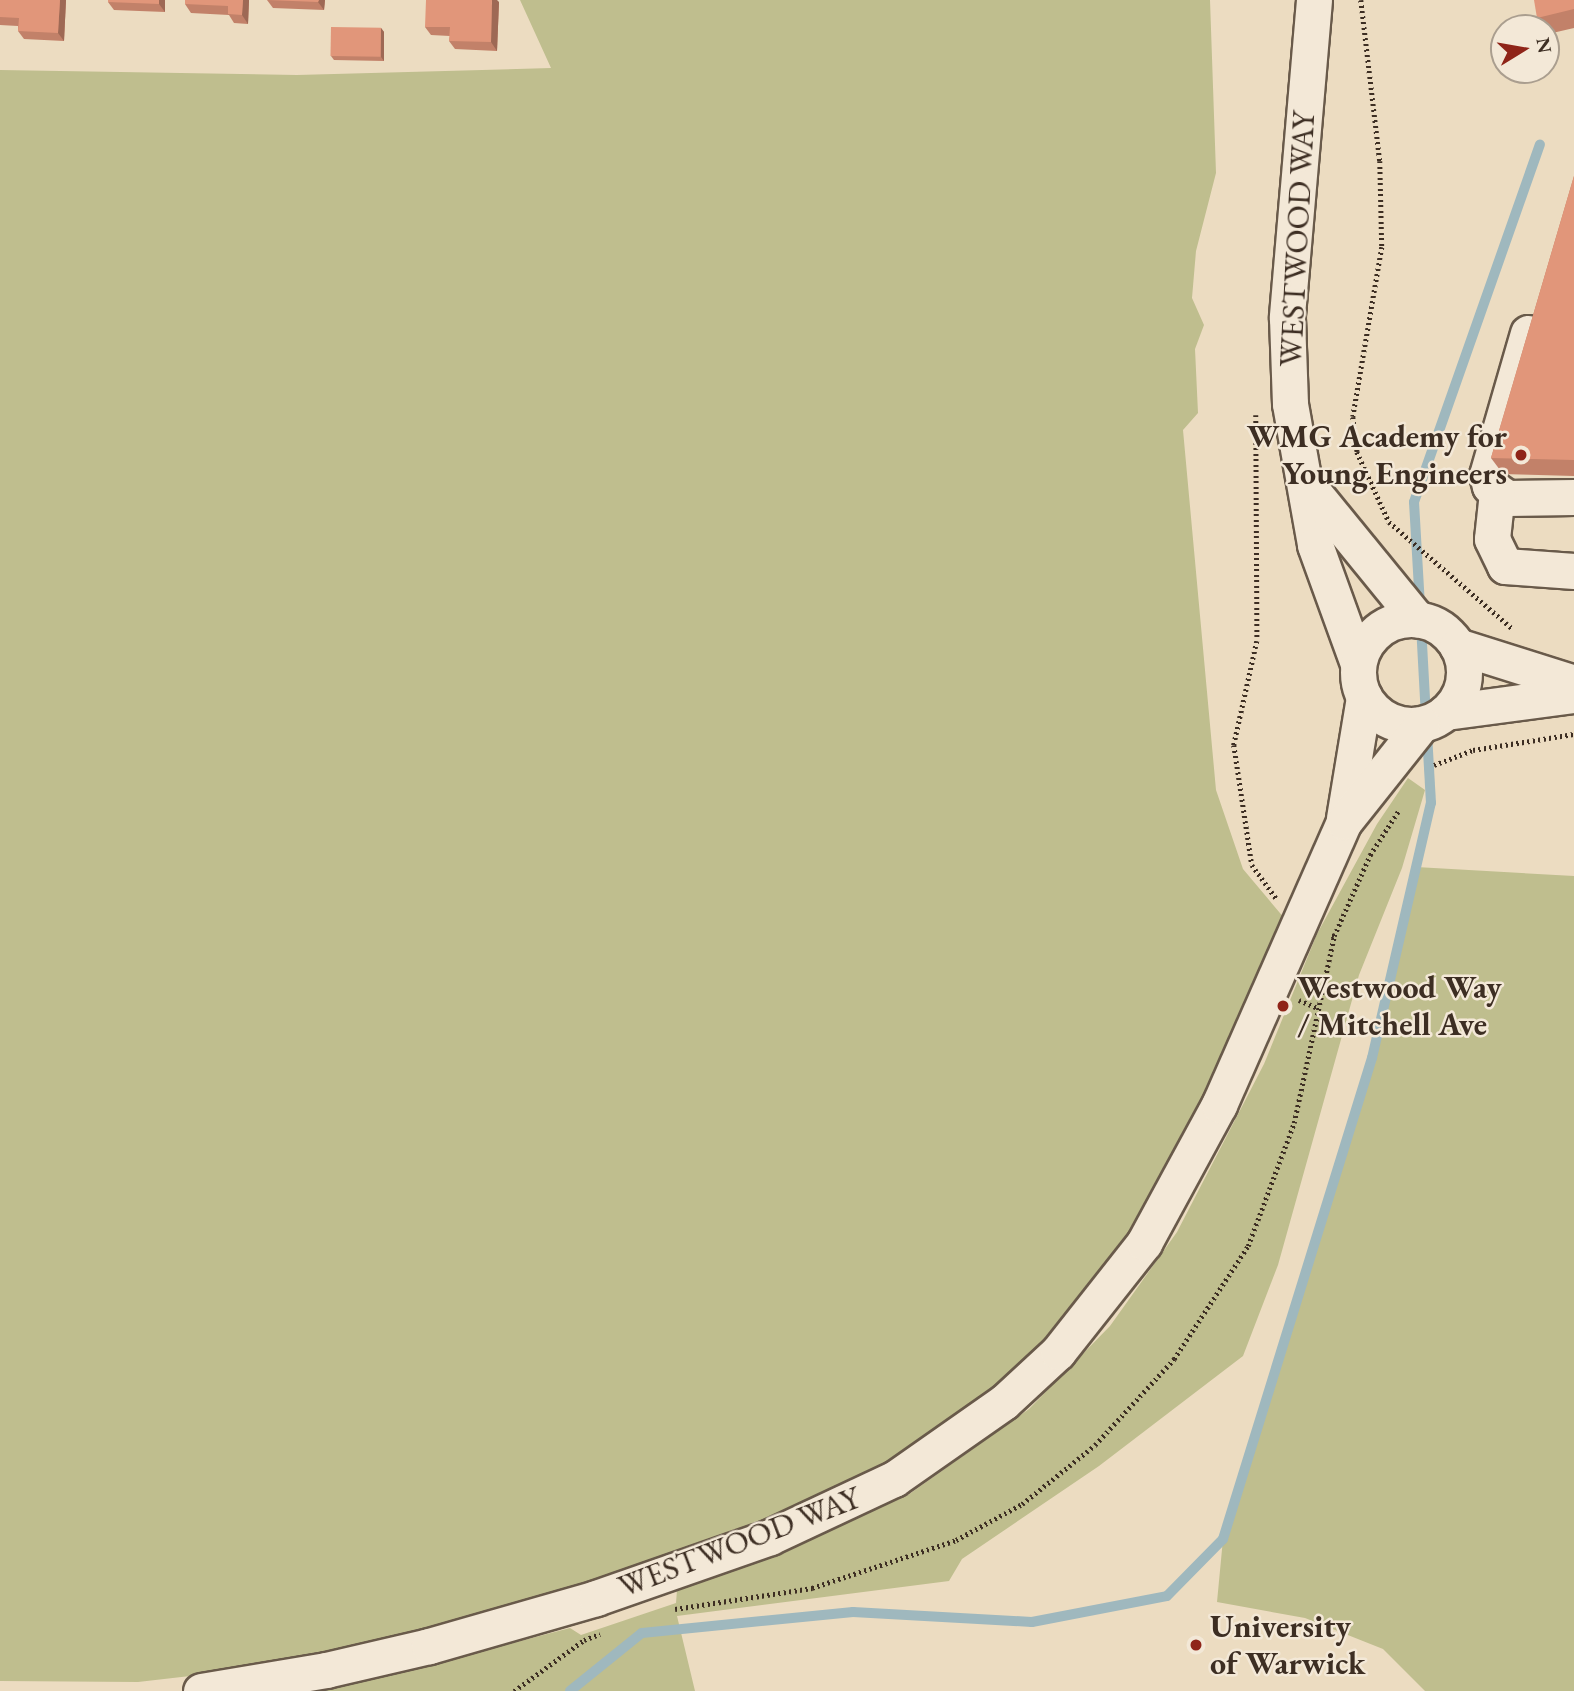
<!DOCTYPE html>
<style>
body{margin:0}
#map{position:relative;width:1574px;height:1691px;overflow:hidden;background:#ecdcc1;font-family:"EB Garamond",serif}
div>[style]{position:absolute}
.green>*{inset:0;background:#bfbe8e}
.stream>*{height:10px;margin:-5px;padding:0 5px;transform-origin:5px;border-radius:5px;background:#9fb8be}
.path>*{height:4.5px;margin-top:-2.25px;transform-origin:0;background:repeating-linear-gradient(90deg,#3d2e23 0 2px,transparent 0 5.5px)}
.roads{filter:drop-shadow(2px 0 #695a4a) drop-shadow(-2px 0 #695a4a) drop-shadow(0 2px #695a4a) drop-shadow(0 -2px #695a4a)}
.minor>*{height:35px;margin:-17.5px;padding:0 17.5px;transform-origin:17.5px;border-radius:17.5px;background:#f3e8d7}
.minor>.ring{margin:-17.5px;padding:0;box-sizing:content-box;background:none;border:35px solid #f3e8d7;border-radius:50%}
.wall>*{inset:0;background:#c28169}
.shaded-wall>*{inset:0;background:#9e6955}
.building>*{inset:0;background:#e1967a;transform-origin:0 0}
.dots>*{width:19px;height:19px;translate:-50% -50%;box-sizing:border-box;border:4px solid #f3e8d7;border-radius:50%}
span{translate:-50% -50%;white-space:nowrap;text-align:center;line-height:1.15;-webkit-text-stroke:5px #f3e8d7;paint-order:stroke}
.street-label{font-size:32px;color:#3d2e23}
.poi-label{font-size:32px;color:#3d2e23;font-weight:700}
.right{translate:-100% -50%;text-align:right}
.left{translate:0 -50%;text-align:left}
.north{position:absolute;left:1490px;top:14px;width:70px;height:70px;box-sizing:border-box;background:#f3e8d7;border:2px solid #aa9e8f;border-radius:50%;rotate:79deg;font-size:19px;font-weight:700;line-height:28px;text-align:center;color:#3d2e23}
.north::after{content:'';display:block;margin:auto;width:24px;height:32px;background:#8f2418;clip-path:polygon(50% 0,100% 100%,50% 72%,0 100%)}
</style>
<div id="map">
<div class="green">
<div style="clip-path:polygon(520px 0,1210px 0,1216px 173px,1196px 251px,1192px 298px,1204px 325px,1195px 349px,1198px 413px,1183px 430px,1216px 790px,1243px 869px,1285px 919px,1224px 1061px,1169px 1171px,1092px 1294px,993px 1393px,912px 1450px,836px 1491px,680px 1553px,507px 1609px,365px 1646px,251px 1669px,138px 1682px,0 1681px,0 70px,297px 75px,551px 68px)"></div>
<div style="clip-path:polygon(1408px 778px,1425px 790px,1402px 868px,1359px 975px,1278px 1265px,1243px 1356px,1099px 1466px,962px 1559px,949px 1581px,677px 1616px,695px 1691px,305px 1691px,425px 1666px,570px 1628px,581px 1635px,676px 1603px,677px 1590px,753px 1564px,908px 1495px,1029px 1409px,1110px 1326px,1177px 1232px,1264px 1064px,1317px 934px,1377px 824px)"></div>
<div style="clip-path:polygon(1416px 867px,1574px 876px,1574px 1691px,1425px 1691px,1383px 1649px,1305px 1618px,1217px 1602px,1223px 1539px,1372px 1058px)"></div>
</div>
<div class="stream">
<div style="left:1420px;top:606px;width:104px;rotate:-93.3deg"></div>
<div style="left:1414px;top:502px;width:379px;rotate:-70.6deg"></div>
<div style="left:1421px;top:625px;width:93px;rotate:86.9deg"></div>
<div style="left:570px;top:1691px;width:92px;rotate:-38.9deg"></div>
<div style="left:642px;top:1633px;width:212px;rotate:-5.7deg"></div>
<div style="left:853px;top:1612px;width:179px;rotate:3.2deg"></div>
<div style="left:1032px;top:1622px;width:137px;rotate:-10.9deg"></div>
<div style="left:1167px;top:1596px;width:80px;rotate:-45.5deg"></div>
<div style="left:1223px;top:1539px;width:504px;rotate:-72.79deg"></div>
<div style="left:1372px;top:1058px;width:262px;rotate:-77deg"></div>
<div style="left:1431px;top:803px;width:70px;rotate:-93.3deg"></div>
</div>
<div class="path">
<div style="left:1361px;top:0;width:162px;rotate:83.3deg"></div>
<div style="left:1380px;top:161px;width:86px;rotate:88.7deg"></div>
<div style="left:1382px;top:247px;width:172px;rotate:99.7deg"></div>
<div style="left:1353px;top:417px;width:35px;rotate:83deg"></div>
<div style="left:1357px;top:452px;width:77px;rotate:65.4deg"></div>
<div style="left:1389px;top:522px;width:162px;rotate:40.8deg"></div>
<div style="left:1256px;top:415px;width:226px;rotate:89.7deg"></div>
<div style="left:1257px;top:641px;width:107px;rotate:102.5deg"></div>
<div style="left:1234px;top:745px;width:121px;rotate:81.5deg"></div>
<div style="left:1252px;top:865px;width:41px;rotate:54deg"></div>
<div style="left:1434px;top:765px;width:42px;rotate:-21deg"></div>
<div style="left:1473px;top:750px;width:102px;rotate:-9deg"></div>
<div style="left:1334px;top:936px;width:89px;rotate:-66deg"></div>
<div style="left:1370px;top:855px;width:54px;rotate:-57.2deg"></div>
<div style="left:1299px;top:1000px;width:21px;rotate:23deg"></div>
<div style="left:675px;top:1609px;width:139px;rotate:-8.7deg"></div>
<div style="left:812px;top:1588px;width:152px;rotate:-18.4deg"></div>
<div style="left:956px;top:1540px;width:75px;rotate:-28.6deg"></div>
<div style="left:1022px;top:1504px;width:94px;rotate:-38.9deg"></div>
<div style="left:1095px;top:1445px;width:117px;rotate:-47.4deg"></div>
<div style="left:1174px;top:1359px;width:135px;rotate:-56.8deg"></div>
<div style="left:1248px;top:1246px;width:131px;rotate:-69.5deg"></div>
<div style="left:1294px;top:1123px;width:191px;rotate:-77.9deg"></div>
<div style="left:1334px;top:936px;width:3px;rotate:-162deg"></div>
<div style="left:514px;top:1691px;width:87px;rotate:-36.1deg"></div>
<div style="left:584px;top:1640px;width:17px;rotate:-21deg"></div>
</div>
<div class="roads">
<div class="minor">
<div style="left:1314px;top:0;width:319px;rotate:94.9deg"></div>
<div style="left:1287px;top:318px;width:86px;rotate:88deg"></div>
<div style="left:1290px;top:404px;width:143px;rotate:79.9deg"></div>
<div style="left:1315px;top:545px;width:127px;rotate:70.1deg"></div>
<div style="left:1528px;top:333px;width:148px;rotate:106.1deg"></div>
<div style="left:1487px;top:475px;width:11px;rotate:75deg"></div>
<div style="left:1490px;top:486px;width:21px;rotate:35deg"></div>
<div style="left:1507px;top:498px;width:67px;rotate:-0.9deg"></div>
<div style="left:1306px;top:483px;width:176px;rotate:50.8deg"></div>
<div style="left:1497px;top:492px;width:47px;rotate:96.1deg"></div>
<div style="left:1492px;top:539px;width:30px;rotate:64deg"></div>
<div style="left:1505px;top:566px;width:69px;rotate:4.1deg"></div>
<div class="ring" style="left:1358px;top:619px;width:71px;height:71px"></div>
<div style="left:1457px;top:646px;width:123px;rotate:17.5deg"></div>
<div style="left:1446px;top:712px;width:129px;rotate:-7.6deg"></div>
<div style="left:1344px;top:818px;width:123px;rotate:-80.6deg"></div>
<div style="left:201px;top:1691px;width:127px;rotate:-9.5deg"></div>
<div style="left:326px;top:1670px;width:106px;rotate:-13.1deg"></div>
<div style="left:429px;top:1646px;width:174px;rotate:-16deg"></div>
<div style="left:596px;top:1598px;width:184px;rotate:-19.3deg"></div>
<div style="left:770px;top:1537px;width:137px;rotate:-25.1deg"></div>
<div style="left:894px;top:1479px;width:134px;rotate:-35deg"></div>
<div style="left:1004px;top:1402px;width:74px;rotate:-42.8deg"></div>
<div style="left:1058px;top:1352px;width:139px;rotate:-51.7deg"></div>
<div style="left:1144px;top:1243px;width:157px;rotate:-61.5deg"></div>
<div style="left:1219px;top:1105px;width:309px;rotate:-66.2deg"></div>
<div style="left:1344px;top:822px;width:125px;rotate:-51.5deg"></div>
</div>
</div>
<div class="wall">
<div style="clip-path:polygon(0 0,66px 0,64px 41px,24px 39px,18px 31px,18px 26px,0 25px)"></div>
<div style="clip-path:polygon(165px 0,165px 12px,114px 10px,108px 2px)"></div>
<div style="clip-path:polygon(249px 0,248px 24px,234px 23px,229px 15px,191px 13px,185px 4px)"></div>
<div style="clip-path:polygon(267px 0,325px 0,324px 10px,273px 8px)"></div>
<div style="clip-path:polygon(1574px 0,1574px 28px,1548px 34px,1546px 31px,1546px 28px,1544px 28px,1537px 18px)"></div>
<div style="clip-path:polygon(499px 2px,497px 51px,455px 49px,449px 41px,450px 36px,431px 35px,425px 27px)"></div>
<div style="clip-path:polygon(381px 28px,384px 32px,384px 61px,334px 60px,331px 56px)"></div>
<div style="clip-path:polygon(1574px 176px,1574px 476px,1503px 474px,1491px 458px)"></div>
</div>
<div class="shaded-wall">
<div style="clip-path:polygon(60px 0,66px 0,64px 41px,58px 33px)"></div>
<div style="clip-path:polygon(159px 0,165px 0,165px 12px,159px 4px)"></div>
<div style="clip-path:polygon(243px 0,249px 0,248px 24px,242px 15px)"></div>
<div style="clip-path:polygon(319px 0,325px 0,324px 10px,318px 2px)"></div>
<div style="clip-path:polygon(492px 0,497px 0,499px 2px,497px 51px,491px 42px)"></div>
<div style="clip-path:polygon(381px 28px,384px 32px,384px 61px,381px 57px)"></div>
</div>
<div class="building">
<div style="clip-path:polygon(0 0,60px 0,58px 33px,18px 31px,19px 18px,0 17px)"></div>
<div style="clip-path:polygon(108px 0,159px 0,159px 4px,108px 2px)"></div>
<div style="clip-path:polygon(185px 0,243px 0,242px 15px,228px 14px,228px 6px,185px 4px)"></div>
<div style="clip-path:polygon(267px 0,319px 0,318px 2px)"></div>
<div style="clip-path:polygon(426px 0,492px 0,491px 42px,449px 41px,450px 27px,425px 27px)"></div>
<div style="clip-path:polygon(1534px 0,1574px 0,1574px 9px,1537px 18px)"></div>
<div style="left:331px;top:27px;width:50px;height:29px;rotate:1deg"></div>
<div style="clip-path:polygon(1574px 176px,1574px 460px,1491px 458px)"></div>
</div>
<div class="dots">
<div style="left:1521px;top:455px;background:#8f2418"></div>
<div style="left:1283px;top:1006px;background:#8f2418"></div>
<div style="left:1196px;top:1645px;background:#8f2418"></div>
</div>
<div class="street-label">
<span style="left:1297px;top:239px;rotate:-87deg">WESTWOOD WAY</span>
<span style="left:739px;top:1542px;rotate:-21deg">WESTWOOD WAY</span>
</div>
<div class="poi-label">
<span class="right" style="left:1507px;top:455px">WMG Academy for<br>Young Engineers</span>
<span class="left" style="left:1297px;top:1006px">Westwood Way<br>/ Mitchell Ave</span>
<span class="left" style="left:1210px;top:1645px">University<br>of Warwick</span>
</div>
<div class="north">N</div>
</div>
